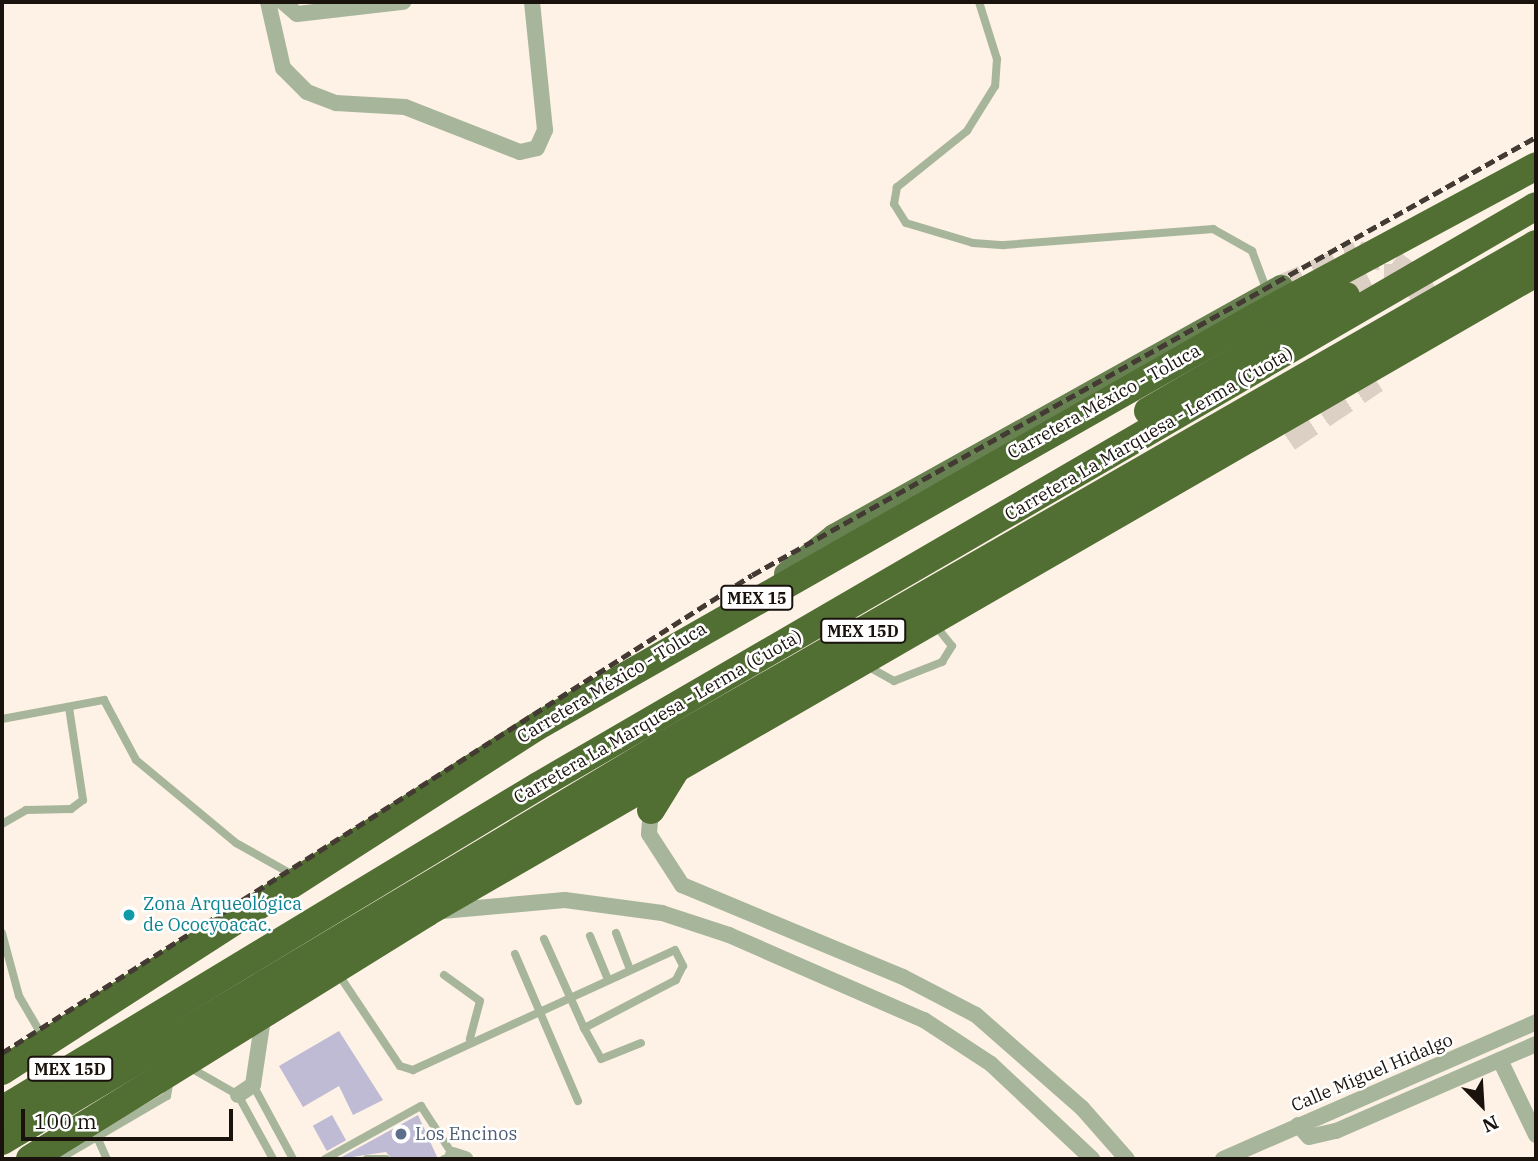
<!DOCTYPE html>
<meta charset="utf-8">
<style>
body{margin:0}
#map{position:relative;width:1538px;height:1161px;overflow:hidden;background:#fef1e5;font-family:"IBM Plex Serif",serif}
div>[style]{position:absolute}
.building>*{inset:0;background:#bfbbd4;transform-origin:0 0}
.primary-tunnel>*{height:24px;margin-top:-12px;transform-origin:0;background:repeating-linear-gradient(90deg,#dcd0c4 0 24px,transparent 0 36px)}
.motorway-tunnel>*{height:28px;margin-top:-14px;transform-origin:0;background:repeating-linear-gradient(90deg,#dcd0c4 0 28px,transparent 0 42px)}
.service>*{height:8px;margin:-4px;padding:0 4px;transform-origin:4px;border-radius:4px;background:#a7b69b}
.minor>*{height:16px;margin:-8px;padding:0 8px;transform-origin:8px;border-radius:8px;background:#a7b69b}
.primary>*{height:24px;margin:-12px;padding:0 12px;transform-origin:12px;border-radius:12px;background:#678250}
.motorway>*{height:28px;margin:-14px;padding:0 14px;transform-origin:14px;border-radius:14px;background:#516e33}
.rail>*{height:4.5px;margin-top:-2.25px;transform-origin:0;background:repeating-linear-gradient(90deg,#433a33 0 10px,transparent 0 15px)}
.dots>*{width:19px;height:19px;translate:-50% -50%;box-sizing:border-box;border:4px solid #fff;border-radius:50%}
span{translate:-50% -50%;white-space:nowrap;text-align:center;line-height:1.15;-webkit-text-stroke:5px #fff;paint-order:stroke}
.shield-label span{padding:2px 5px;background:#fff;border:2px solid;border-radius:5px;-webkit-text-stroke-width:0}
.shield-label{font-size:16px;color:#1a120c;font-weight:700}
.street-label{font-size:18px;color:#1a120c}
.culture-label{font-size:18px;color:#0d838f}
.left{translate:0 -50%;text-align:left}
.service-label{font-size:18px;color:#4e5e75}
.frame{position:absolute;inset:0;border:4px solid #1a120c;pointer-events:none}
.north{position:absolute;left:1447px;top:1070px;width:70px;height:70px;-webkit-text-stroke:5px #fff;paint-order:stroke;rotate:156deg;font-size:19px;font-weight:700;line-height:28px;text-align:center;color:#1a120c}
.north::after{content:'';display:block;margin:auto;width:24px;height:32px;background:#1a120c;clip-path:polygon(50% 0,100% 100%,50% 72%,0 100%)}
.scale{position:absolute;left:21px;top:1109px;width:212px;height:32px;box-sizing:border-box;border:4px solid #1a120c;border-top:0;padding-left:9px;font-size:21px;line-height:24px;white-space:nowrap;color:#1a120c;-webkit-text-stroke:5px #fff;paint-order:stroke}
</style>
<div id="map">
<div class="building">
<div style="clip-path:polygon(339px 1031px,383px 1100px,353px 1115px,339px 1086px,303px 1107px,279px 1066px)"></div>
<div style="left:332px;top:1115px;width:29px;height:22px;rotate:61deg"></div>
<div style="clip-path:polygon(418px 1115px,438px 1159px,392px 1159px,386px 1152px,338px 1159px)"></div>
</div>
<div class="primary-tunnel">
<div style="left:1281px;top:287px;width:84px;rotate:-23.8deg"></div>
<div style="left:1358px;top:253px;width:36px;rotate:14deg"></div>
<div style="left:1393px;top:262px;width:26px;rotate:37deg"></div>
</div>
<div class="motorway-tunnel">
<div style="left:1346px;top:296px;width:42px;rotate:-25.3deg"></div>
<div style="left:1384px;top:278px;width:30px"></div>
<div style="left:1414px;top:278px;width:29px;rotate:61deg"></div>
<div style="left:1428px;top:303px;width:26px;rotate:86deg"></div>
<div style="left:1287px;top:438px;width:106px;rotate:-33.8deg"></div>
</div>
<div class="service">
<div style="left:979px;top:2px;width:60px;rotate:72.5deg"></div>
<div style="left:997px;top:59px;width:27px;rotate:94deg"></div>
<div style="left:995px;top:86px;width:53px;rotate:121.9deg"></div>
<div style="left:967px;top:131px;width:90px;rotate:141.3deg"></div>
<div style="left:897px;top:187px;width:17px;rotate:100deg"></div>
<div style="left:894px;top:204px;width:22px;rotate:58deg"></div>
<div style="left:906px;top:223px;width:70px;rotate:16.6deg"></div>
<div style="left:973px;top:243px;width:31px;rotate:4deg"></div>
<div style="left:1004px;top:245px;width:210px;rotate:-4.4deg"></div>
<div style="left:1213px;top:229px;width:45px;rotate:29.4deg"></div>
<div style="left:1252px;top:251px;width:43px;rotate:69.4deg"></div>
<div style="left:867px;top:666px;width:31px;rotate:29deg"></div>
<div style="left:894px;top:681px;width:52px;rotate:-21.6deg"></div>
<div style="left:942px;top:662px;width:19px;rotate:-58deg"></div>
<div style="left:952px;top:646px;width:26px;rotate:-129deg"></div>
<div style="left:2px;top:719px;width:104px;rotate:-10.6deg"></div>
<div style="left:104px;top:700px;width:68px;rotate:61.9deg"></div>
<div style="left:136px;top:760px;width:130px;rotate:39.7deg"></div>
<div style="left:236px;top:843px;width:68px;rotate:29.2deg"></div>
<div style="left:2px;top:824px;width:28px;rotate:-30deg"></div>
<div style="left:26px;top:810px;width:45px;rotate:-1.3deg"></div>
<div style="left:71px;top:809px;width:15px;rotate:-37deg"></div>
<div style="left:83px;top:800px;width:94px;rotate:-98.6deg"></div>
<div style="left:2px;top:933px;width:65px;rotate:74.9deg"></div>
<div style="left:19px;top:996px;width:48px;rotate:59.7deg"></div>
<div style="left:616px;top:933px;width:36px;rotate:69deg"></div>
<div style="left:590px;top:936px;width:44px;rotate:67.5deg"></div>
<div style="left:544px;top:939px;width:98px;rotate:65.8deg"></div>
<div style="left:515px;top:954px;width:160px;rotate:66.8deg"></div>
<div style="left:337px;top:972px;width:113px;rotate:56.2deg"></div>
<div style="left:400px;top:1066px;width:14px;rotate:17deg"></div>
<div style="left:413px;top:1070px;width:288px;rotate:-24.6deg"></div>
<div style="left:675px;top:950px;width:18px;rotate:63deg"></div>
<div style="left:683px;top:966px;width:16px;rotate:117deg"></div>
<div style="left:676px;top:980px;width:104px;rotate:152.4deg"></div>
<div style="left:584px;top:1028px;width:35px;rotate:61deg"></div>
<div style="left:601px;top:1059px;width:43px;rotate:-21.8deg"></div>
<div style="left:444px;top:975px;width:44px;rotate:35.8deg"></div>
<div style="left:480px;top:1001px;width:39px;rotate:105deg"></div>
<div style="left:189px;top:1067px;width:56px;rotate:29.7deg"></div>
<div style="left:238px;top:1095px;width:73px;rotate:61.3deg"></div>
<div style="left:253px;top:1085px;width:84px;rotate:61.6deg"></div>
<div style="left:97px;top:1137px;width:24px;rotate:66deg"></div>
<div style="left:59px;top:1159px;width:125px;rotate:-30.3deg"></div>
<div style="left:167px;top:1096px;width:17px;rotate:-80deg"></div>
<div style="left:325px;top:1159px;width:110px;rotate:-28.9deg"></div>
<div style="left:421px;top:1106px;width:59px;rotate:56.9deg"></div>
<div style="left:453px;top:1155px;width:10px;rotate:156deg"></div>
<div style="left:367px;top:1159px;width:19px"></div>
</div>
<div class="minor">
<div style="left:268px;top:2px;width:68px;rotate:77.2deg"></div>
<div style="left:283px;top:68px;width:34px;rotate:45deg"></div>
<div style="left:307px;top:92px;width:31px;rotate:21deg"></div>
<div style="left:336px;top:103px;width:69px;rotate:3.3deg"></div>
<div style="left:405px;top:107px;width:123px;rotate:21.4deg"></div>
<div style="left:520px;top:152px;width:17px;rotate:-13deg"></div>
<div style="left:537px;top:148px;width:20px;rotate:-66deg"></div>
<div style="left:545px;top:130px;width:129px;rotate:-95.8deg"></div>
<div style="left:283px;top:2px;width:18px;rotate:41deg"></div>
<div style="left:297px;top:14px;width:107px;rotate:-6.5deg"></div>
<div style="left:651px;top:810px;width:24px;rotate:95deg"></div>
<div style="left:649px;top:834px;width:61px;rotate:57.1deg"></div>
<div style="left:682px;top:885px;width:239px;rotate:22.6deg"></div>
<div style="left:903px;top:977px;width:82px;rotate:27.5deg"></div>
<div style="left:976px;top:1015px;width:141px;rotate:41.3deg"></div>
<div style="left:1082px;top:1108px;width:68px;rotate:48.6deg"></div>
<div style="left:442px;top:911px;width:123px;rotate:-5.1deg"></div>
<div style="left:565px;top:900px;width:98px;rotate:7.6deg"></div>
<div style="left:662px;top:913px;width:71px;rotate:18.2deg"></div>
<div style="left:729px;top:935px;width:213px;rotate:23.6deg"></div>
<div style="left:924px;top:1020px;width:80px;rotate:33.3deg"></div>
<div style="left:991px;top:1064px;width:139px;rotate:43.2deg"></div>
<div style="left:1500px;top:1060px;width:83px;rotate:64.4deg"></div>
<div style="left:238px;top:1095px;width:18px;rotate:-34deg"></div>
<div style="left:253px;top:1085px;width:68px;rotate:-81.5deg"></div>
<div style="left:1298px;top:1125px;width:16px;rotate:47deg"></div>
<div style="left:1309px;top:1137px;width:28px;rotate:-13deg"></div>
<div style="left:1336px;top:1131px;width:218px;rotate:-23.5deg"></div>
<div style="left:453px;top:1155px;width:13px;rotate:18deg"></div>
<div style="left:1223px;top:1159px;width:342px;rotate:-23.6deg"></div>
</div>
<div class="primary">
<div style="left:786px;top:574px;width:61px;rotate:-38.4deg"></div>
<div style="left:834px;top:536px;width:512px;rotate:-29.12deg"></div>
</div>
<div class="motorway">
<div style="left:1148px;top:411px;width:229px;rotate:-30.1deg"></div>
<div style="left:651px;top:810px;width:46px;rotate:-58.4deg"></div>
<div style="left:2px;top:1071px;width:635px;rotate:-32.79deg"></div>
<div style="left:536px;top:727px;width:829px;rotate:-29.66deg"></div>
<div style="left:1256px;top:317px;width:318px;rotate:-28.3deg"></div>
<div style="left:2px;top:1110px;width:626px;rotate:-31.15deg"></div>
<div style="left:538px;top:786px;width:1154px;rotate:-30.16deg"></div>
<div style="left:2px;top:1141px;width:769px;rotate:-30.9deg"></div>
<div style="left:662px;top:746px;width:1008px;rotate:-29.87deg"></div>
<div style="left:30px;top:1159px;width:466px;rotate:-31.8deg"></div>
<div style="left:426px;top:913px;width:1281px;rotate:-29.97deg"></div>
</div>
<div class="rail">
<div style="left:2px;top:1053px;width:889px;rotate:-32.51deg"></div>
<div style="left:752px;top:575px;width:898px;rotate:-29.19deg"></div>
</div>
<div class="dots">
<div style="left:129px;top:915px;background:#0f9aa8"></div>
<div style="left:401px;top:1134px;background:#5c6f8a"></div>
</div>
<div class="shield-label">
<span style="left:757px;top:598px">MEX 15</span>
<span style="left:863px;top:631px">MEX 15D</span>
<span style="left:70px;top:1069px">MEX 15D</span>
</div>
<div class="street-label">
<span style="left:1104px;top:402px;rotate:-29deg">Carretera México - Toluca</span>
<span style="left:1149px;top:434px;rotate:-30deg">Carretera La Marquesa - Lerma (Cuota)</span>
<span style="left:612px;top:683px;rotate:-31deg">Carretera México - Toluca</span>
<span style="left:658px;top:717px;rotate:-30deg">Carretera La Marquesa - Lerma (Cuota)</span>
<span style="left:1372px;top:1073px;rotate:-23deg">Calle Miguel Hidalgo</span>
</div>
<div class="culture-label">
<span class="left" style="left:143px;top:915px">Zona Arqueológica<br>de Ococyoacac.</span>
</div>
<div class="service-label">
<span class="left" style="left:415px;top:1134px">Los Encinos</span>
</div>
<div class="frame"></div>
<div class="north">N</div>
<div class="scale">100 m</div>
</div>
